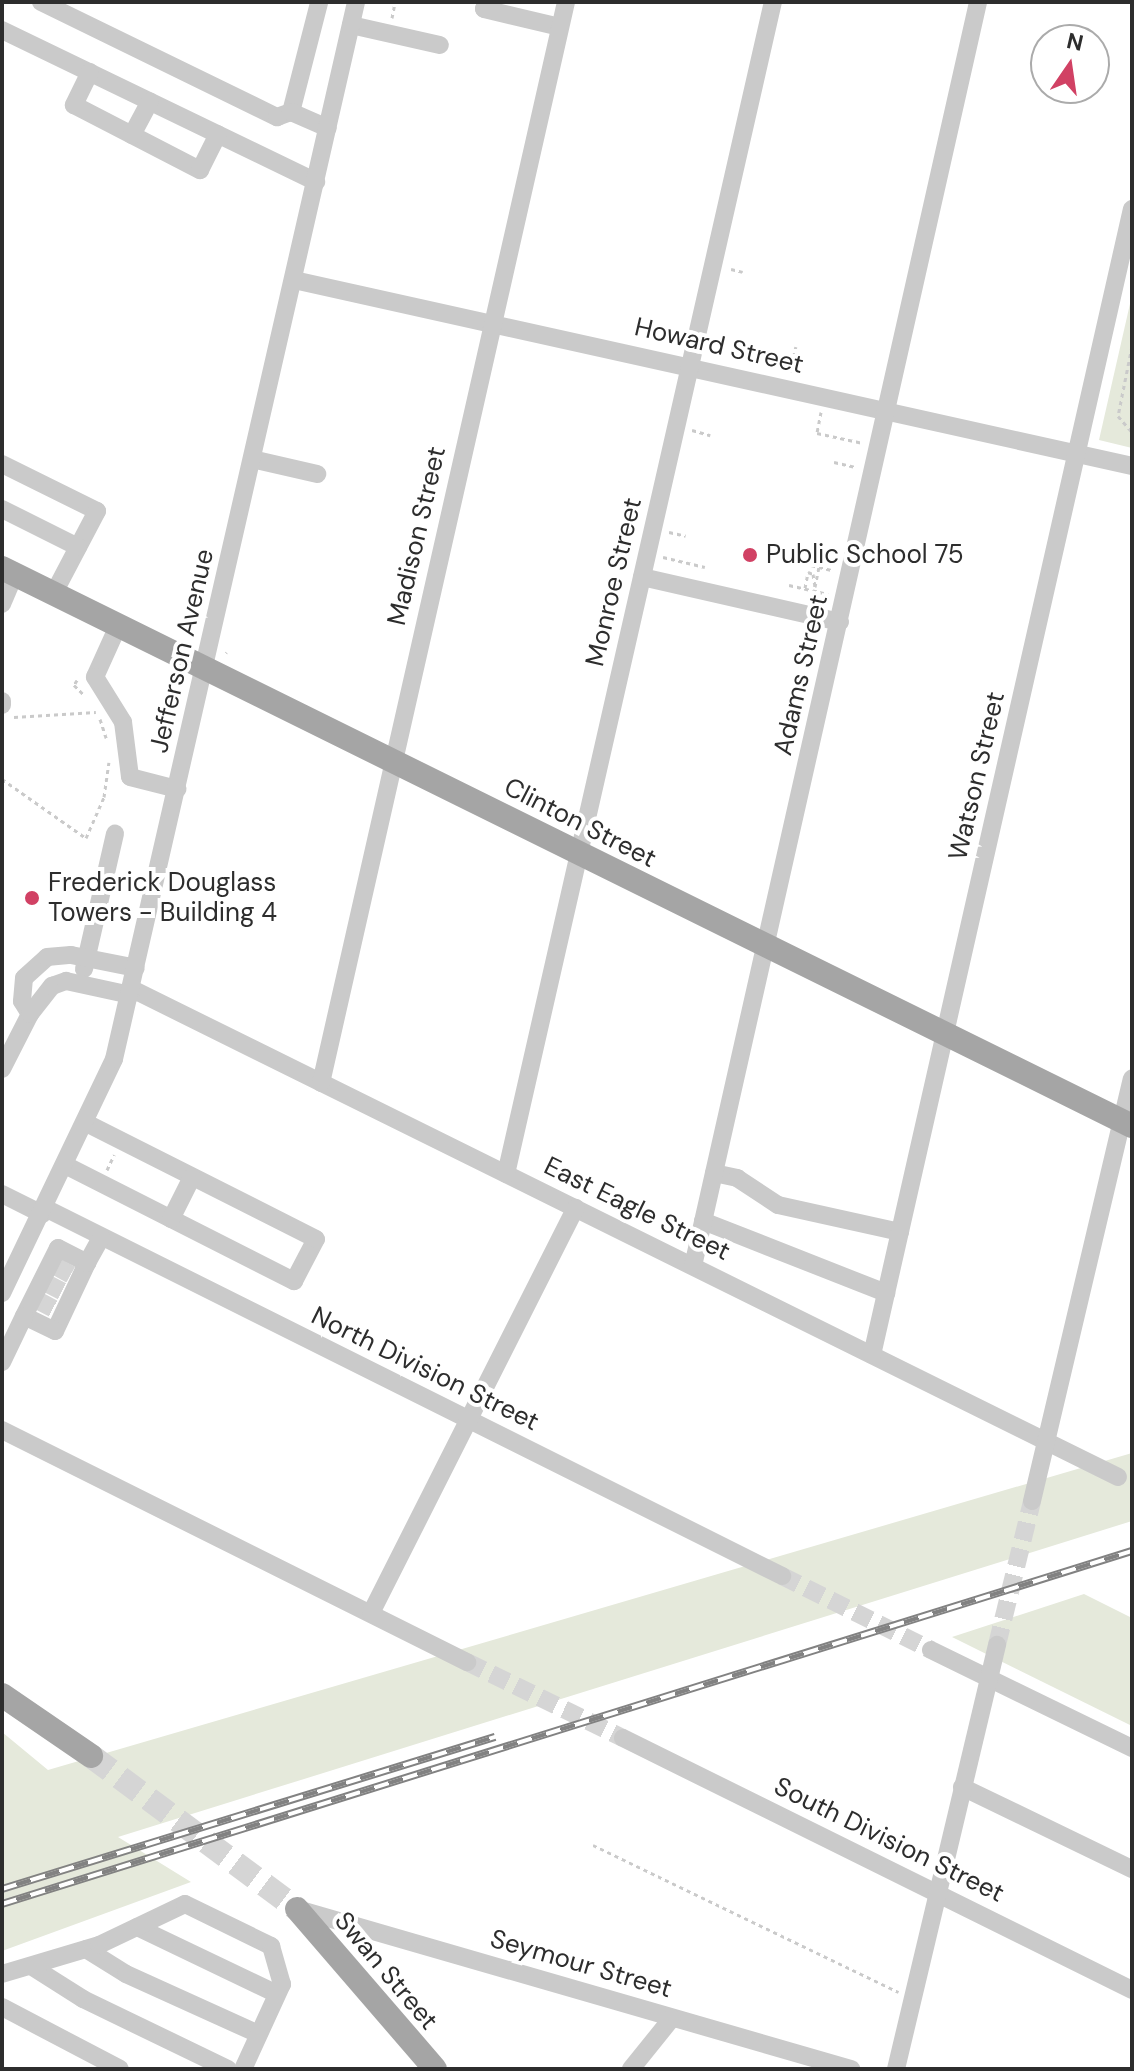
<!DOCTYPE html>
<style>
body{margin:0}
#map{position:relative;width:1134px;height:2071px;overflow:hidden;background:#fff;font-family:"DM Sans",sans-serif}
div>[style]{position:absolute}
.green>*{inset:0;background:#e5e9db}
.minor-tunnel>*{height:18px;margin-top:-9px;transform-origin:0;background:repeating-linear-gradient(90deg,#d5d5d5 0 18px,transparent 0 27px)}
.major-tunnel>*{height:24px;margin-top:-12px;transform-origin:0;background:repeating-linear-gradient(90deg,#d5d5d5 0 24px,transparent 0 36px)}
.path>*{height:3px;margin-top:-1.5px;transform-origin:0;background:repeating-linear-gradient(90deg,#cacaca 0 4px,transparent 0 8px)}
.minor>*{height:18px;margin:-9px;padding:0 9px;transform-origin:9px;border-radius:9px;background:#cacaca}
.major>*{height:24px;margin:-12px;padding:0 12px;transform-origin:12px;border-radius:12px;background:#a5a5a5}
.rail>*{height:8px;margin-top:-4px;transform-origin:0;background:repeating-linear-gradient(90deg,#fff 0 15px,#828282 0 30px);box-sizing:border-box;border-block:2px solid #828282}
.dots>*{width:22px;height:22px;translate:-50% -50%;box-sizing:border-box;border:4px solid #fff;border-radius:50%}
span{translate:-50% -50%;white-space:nowrap;text-align:center;line-height:1.15;-webkit-text-stroke:8px #fff;paint-order:stroke}
.street-label{font-size:26px;color:#2d2d2d}
.poi-label{font-size:26px;color:#2d2d2d}
.left{translate:0 -50%;text-align:left}
.frame{position:absolute;inset:0;border:4px solid #2d2d2d;pointer-events:none}
.north{position:absolute;left:1030px;top:24px;width:80px;height:80px;box-sizing:border-box;background:#fff;border:2px solid #ababab;border-radius:50%;rotate:13deg;font-size:22px;font-weight:700;line-height:32px;text-align:center;color:#2d2d2d}
.north::after{content:'';display:block;margin:auto;width:28px;height:36px;background:#d14164;clip-path:polygon(50% 0,100% 100%,50% 72%,0 100%)}
</style>
<div id="map">
<div class="green">
<div style="clip-path:polygon(1132px 295px,1132px 448px,1099px 440px)"></div>
<div style="clip-path:polygon(1132px 1453px,1132px 1521px,118px 1837px,191px 1882px,2px 1951px,2px 1732px,48px 1770px)"></div>
<div style="clip-path:polygon(1084px 1594px,1132px 1618px,1132px 1726px,952px 1637px)"></div>
</div>
<div class="minor-tunnel">
<div style="left:55px;top:1266px;width:18px;rotate:29deg"></div>
<div style="left:46px;top:1283px;width:18px;rotate:27deg"></div>
<div style="left:37px;top:1300px;width:19px;rotate:28deg"></div>
<div style="left:782px;top:1576px;width:166px;rotate:26.4deg"></div>
<div style="left:997px;top:1645px;width:148px;rotate:-76.3deg"></div>
<div style="left:467px;top:1662px;width:174px;rotate:26deg"></div>
</div>
<div class="major-tunnel">
<div style="left:91px;top:1756px;width:257px;rotate:36.6deg"></div>
</div>
<div class="path">
<div style="left:392px;top:18px;width:16px;rotate:-79deg"></div>
<div style="left:731px;top:269px;width:12px;rotate:14deg"></div>
<div style="left:1132px;top:346px;width:71px;rotate:101.3deg"></div>
<div style="left:1118px;top:416px;width:21px;rotate:49deg"></div>
<div style="left:790px;top:372px;width:26px;rotate:-77deg"></div>
<div style="left:821px;top:412px;width:21px;rotate:101deg"></div>
<div style="left:817px;top:433px;width:47px;rotate:12.3deg"></div>
<div style="left:692px;top:430px;width:19px;rotate:16deg"></div>
<div style="left:834px;top:462px;width:22px;rotate:13deg"></div>
<div style="left:669px;top:532px;width:17px;rotate:13deg"></div>
<div style="left:663px;top:557px;width:43px;rotate:13.4deg"></div>
<div style="left:811px;top:565px;width:21px;rotate:14deg"></div>
<div style="left:789px;top:585px;width:40px;rotate:13deg"></div>
<div style="left:805px;top:588px;width:16px;rotate:-79deg"></div>
<div style="left:808px;top:572px;width:5px;rotate:22deg"></div>
<div style="left:813px;top:574px;width:13px;rotate:81deg"></div>
<div style="left:815px;top:587px;width:20px;rotate:-79deg"></div>
<div style="left:189px;top:633px;width:2px;rotate:63deg"></div>
<div style="left:226px;top:653px;width:1px;rotate:-45deg"></div>
<div style="left:77px;top:680px;width:6px;rotate:121deg"></div>
<div style="left:74px;top:685px;width:16px;rotate:45deg"></div>
<div style="left:14px;top:717px;width:82px;rotate:-3.5deg"></div>
<div style="left:100px;top:719px;width:20px;rotate:72deg"></div>
<div style="left:2px;top:779px;width:103px;rotate:35.1deg"></div>
<div style="left:86px;top:838px;width:45px;rotate:-66.3deg"></div>
<div style="left:104px;top:797px;width:35px;rotate:-82deg"></div>
<div style="left:107px;top:1170px;width:17px;rotate:-65deg"></div>
<div style="left:593px;top:1845px;width:339px;rotate:25.7deg"></div>
</div>
<div class="minor">
<div style="left:41px;top:2px;width:263px;rotate:26deg"></div>
<div style="left:277px;top:117px;width:15px;rotate:-20deg"></div>
<div style="left:486px;top:2px;width:7px;rotate:106deg"></div>
<div style="left:484px;top:9px;width:78px;rotate:13.3deg"></div>
<div style="left:319px;top:3px;width:113px;rotate:104.4deg"></div>
<div style="left:291px;top:112px;width:40px;rotate:23.4deg"></div>
<div style="left:351px;top:25px;width:91px;rotate:12.7deg"></div>
<div style="left:2px;top:30px;width:349px;rotate:25.8deg"></div>
<div style="left:90px;top:72px;width:37px;rotate:116deg"></div>
<div style="left:74px;top:105px;width:142px;rotate:27.3deg"></div>
<div style="left:200px;top:170px;width:40px;rotate:-63.4deg"></div>
<div style="left:132px;top:135px;width:38px;rotate:-62deg"></div>
<div style="left:294px;top:280px;width:858px;rotate:12.51deg"></div>
<div style="left:252px;top:459px;width:67px;rotate:13deg"></div>
<div style="left:2px;top:464px;width:106px;rotate:26.3deg"></div>
<div style="left:97px;top:511px;width:93px;rotate:117.7deg"></div>
<div style="left:2px;top:509px;width:85px;rotate:26.6deg"></div>
<div style="left:642px;top:577px;width:203px;rotate:12.8deg"></div>
<div style="left:2px;top:604px;width:33px;rotate:-67deg"></div>
<div style="left:118px;top:626px;width:56px;rotate:114.3deg"></div>
<div style="left:95px;top:677px;width:53px;rotate:58.1deg"></div>
<div style="left:123px;top:722px;width:55px;rotate:82.7deg"></div>
<div style="left:130px;top:777px;width:49px;rotate:14.3deg"></div>
<div style="left:2px;top:701px;width:4px;rotate:90deg"></div>
<div style="left:84px;top:969px;width:139px;rotate:-77.1deg"></div>
<div style="left:132px;top:989px;width:1100px;rotate:26.33deg"></div>
<div style="left:30px;top:1014px;width:15px;rotate:-122deg"></div>
<div style="left:22px;top:1001px;width:23px;rotate:-85deg"></div>
<div style="left:24px;top:978px;width:31px;rotate:-42deg"></div>
<div style="left:47px;top:957px;width:24px;rotate:-5deg"></div>
<div style="left:71px;top:955px;width:66px;rotate:11.3deg"></div>
<div style="left:2px;top:1069px;width:62px;rotate:-63deg"></div>
<div style="left:30px;top:1014px;width:36px;rotate:-52deg"></div>
<div style="left:52px;top:986px;width:15px;rotate:-20deg"></div>
<div style="left:66px;top:981px;width:66px;rotate:12.2deg"></div>
<div style="left:321px;top:1083px;width:1108px;rotate:-77.23deg"></div>
<div style="left:65px;top:1165px;width:257px;rotate:26.9deg"></div>
<div style="left:294px;top:1281px;width:47px;rotate:-62.4deg"></div>
<div style="left:316px;top:1239px;width:258px;rotate:-153.2deg"></div>
<div style="left:714px;top:1173px;width:24px;rotate:12deg"></div>
<div style="left:737px;top:1178px;width:49px;rotate:33.4deg"></div>
<div style="left:778px;top:1205px;width:125px;rotate:12.5deg"></div>
<div style="left:506px;top:1174px;width:1202px;rotate:-77.17deg"></div>
<div style="left:2px;top:1194px;width:45px;rotate:26.6deg"></div>
<div style="left:45px;top:1208px;width:824px;rotate:26.53deg"></div>
<div style="left:171px;top:1219px;width:47px;rotate:-63.4deg"></div>
<div style="left:703px;top:1221px;width:197px;rotate:21.5deg"></div>
<div style="left:87px;top:1263px;width:75px;rotate:115.2deg"></div>
<div style="left:55px;top:1331px;width:34px;rotate:-154deg"></div>
<div style="left:24px;top:1316px;width:76px;rotate:-63.4deg"></div>
<div style="left:58px;top:1248px;width:33px;rotate:27deg"></div>
<div style="left:87px;top:1263px;width:29px;rotate:-61deg"></div>
<div style="left:693px;top:1266px;width:1296px;rotate:-77.29deg"></div>
<div style="left:2px;top:1293px;width:259px;rotate:-64.4deg"></div>
<div style="left:114px;top:1059px;width:1084px;rotate:-77.1deg"></div>
<div style="left:872px;top:1355px;width:1175px;rotate:-77.22deg"></div>
<div style="left:2px;top:1362px;width:51px;rotate:-64.4deg"></div>
<div style="left:2px;top:1430px;width:520px;rotate:26.52deg"></div>
<div style="left:1032px;top:1501px;width:434px;rotate:-76.7deg"></div>
<div style="left:371px;top:1613px;width:454px;rotate:-63.2deg"></div>
<div style="left:931px;top:1650px;width:224px;rotate:26deg"></div>
<div style="left:623px;top:1738px;width:568px;rotate:26.34deg"></div>
<div style="left:962px;top:1787px;width:189px;rotate:25.8deg"></div>
<div style="left:297px;top:1909px;width:577px;rotate:16.11deg"></div>
<div style="left:137px;top:1927px;width:155px;rotate:25.6deg"></div>
<div style="left:86px;top:1949px;width:47px;rotate:32deg"></div>
<div style="left:126px;top:1974px;width:145px;rotate:24.4deg"></div>
<div style="left:31px;top:1966px;width:62px;rotate:32.4deg"></div>
<div style="left:83px;top:1999px;width:161px;rotate:25.8deg"></div>
<div style="left:2px;top:1974px;width:101px;rotate:-16.6deg"></div>
<div style="left:99px;top:1945px;width:95px;rotate:-25.5deg"></div>
<div style="left:185px;top:1904px;width:96px;rotate:26deg"></div>
<div style="left:271px;top:1946px;width:40px;rotate:74deg"></div>
<div style="left:282px;top:1984px;width:94px;rotate:114.6deg"></div>
<div style="left:2px;top:2007px;width:133px;rotate:27.7deg"></div>
<div style="left:631px;top:2069px;width:65px;rotate:-51.2deg"></div>
<div style="left:896px;top:2069px;width:436px;rotate:-76.6deg"></div>
</div>
<div class="major">
<div style="left:2px;top:568px;width:1260px;rotate:26.28deg"></div>
<div style="left:2px;top:1695px;width:108px;rotate:34.4deg"></div>
<div style="left:297px;top:1909px;width:211px;rotate:49.2deg"></div>
</div>
<div class="rail">
<div style="left:2px;top:1889px;width:516px;rotate:-17.14deg"></div>
<div style="left:2px;top:1904px;width:1184px;rotate:-17.35deg"></div>
</div>
<div class="dots">
<div style="left:750px;top:555px;background:#d14164"></div>
<div style="left:32px;top:898px;background:#d14164"></div>
</div>
<div class="street-label">
<span style="left:719px;top:346px;rotate:13deg">Howard Street</span>
<span style="left:417px;top:536px;rotate:-77deg">Madison Street</span>
<span style="left:614px;top:582px;rotate:-77deg">Monroe Street</span>
<span style="left:182px;top:651px;rotate:-77deg">Jefferson Avenue</span>
<span style="left:801px;top:675px;rotate:-77deg">Adams Street</span>
<span style="left:977px;top:776px;rotate:-77deg">Watson Street</span>
<span style="left:580px;top:823px;rotate:27deg">Clinton Street</span>
<span style="left:637px;top:1209px;rotate:26deg">East Eagle Street</span>
<span style="left:425px;top:1369px;rotate:26deg">North Division Street</span>
<span style="left:889px;top:1840px;rotate:26deg">South Division Street</span>
<span style="left:581px;top:1964px;rotate:16deg">Seymour Street</span>
<span style="left:386px;top:1971px;rotate:50deg">Swan Street</span>
</div>
<div class="poi-label">
<span class="left" style="left:766px;top:555px">Public School 75</span>
<span class="left" style="left:48px;top:898px">Frederick Douglass<br>Towers - Building 4</span>
</div>
<div class="frame"></div>
<div class="north">N</div>
</div>
